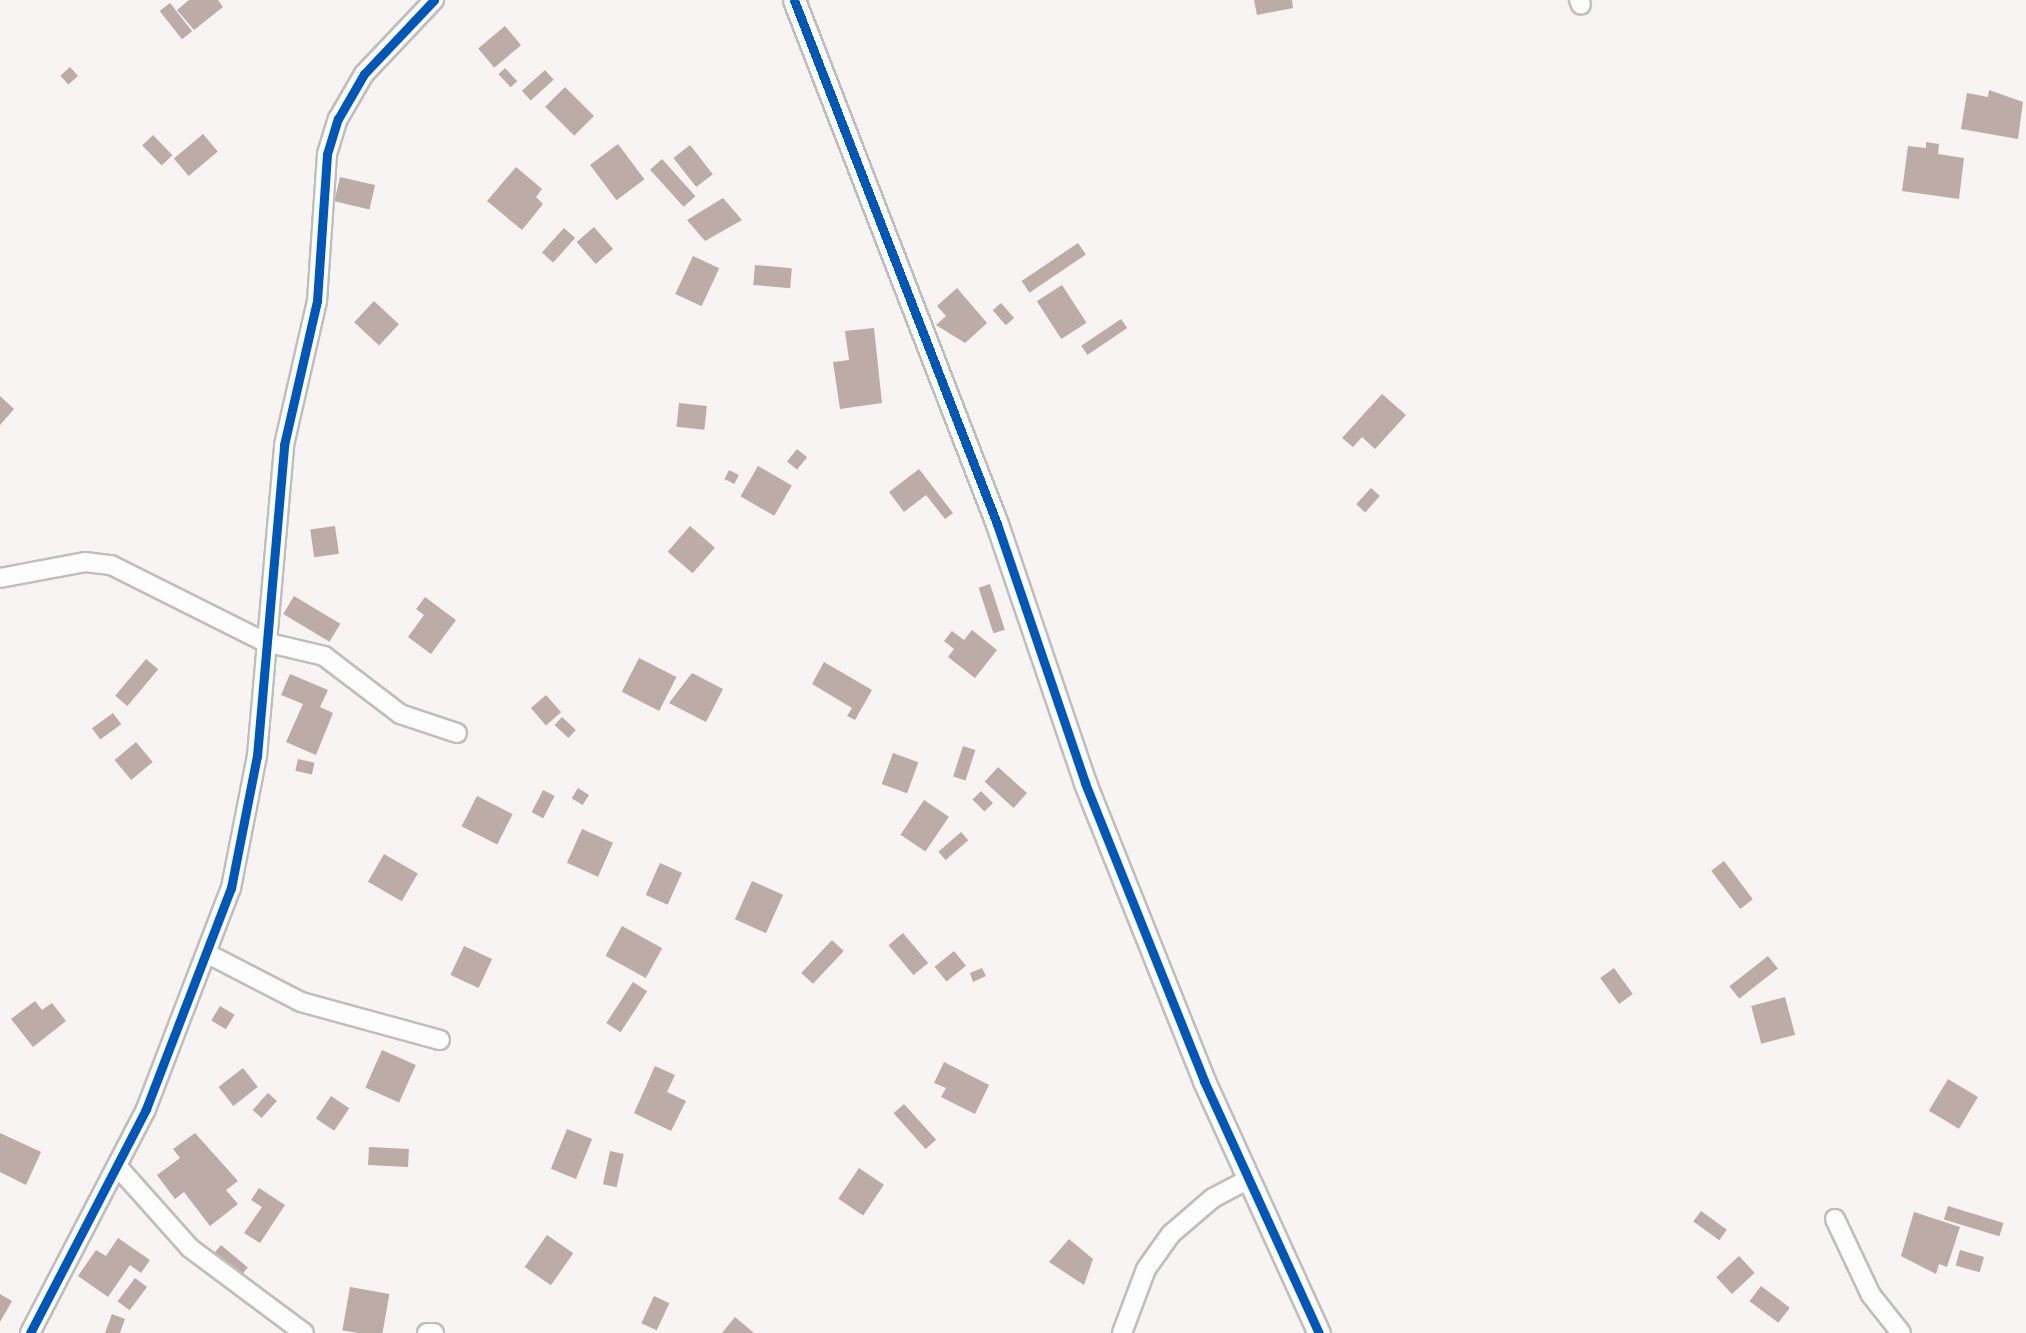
<!DOCTYPE html>
<style>
body{margin:0}
#map{position:relative;width:2026px;height:1333px;overflow:hidden;background:#f8f4f3;font-family:"Source Sans 3",sans-serif}
div>[style]{position:absolute}
.building>*{inset:0;background:#bcaba6;transform-origin:0 0}
.roads{filter:drop-shadow(2px 0 #c0bebd) drop-shadow(-2px 0 #c0bebd) drop-shadow(0 2px #c0bebd) drop-shadow(0 -2px #c0bebd)}
.minor>*{height:18px;margin:-9px;padding:0 9px;transform-origin:9px;border-radius:9px;background:#fefdfd}
.tertiary>*{height:21px;margin:-10.5px;padding:0 10.5px;transform-origin:10.5px;border-radius:10.5px;background:#fefdfd}
.cycleway>*{height:9px;margin:-4.5px;padding:0 4.5px;transform-origin:4.5px;border-radius:4.5px;background:#0057b8}
span{translate:-50% -50%;white-space:nowrap;text-align:center;line-height:1.15;-webkit-text-stroke:5px #fff;paint-order:stroke}
</style>
<div id="map">
<div class="building">
<div style="clip-path:polygon(189px 0,218px 0,223px 7px,194px 30px,177px 10px)"></div>
<div style="clip-path:polygon(1254px 0,1292px 0,1293px 8px,1257px 15px)"></div>
<div style="left:170px;top:3px;width:36px;height:13px;rotate:52deg"></div>
<div style="left:505px;top:26px;width:25px;height:35px;rotate:50deg"></div>
<div style="left:70px;top:67px;width:12px;height:13px;rotate:48deg"></div>
<div style="left:505px;top:68px;width:18px;height:9px;rotate:47deg"></div>
<div style="left:545px;top:70px;width:13px;height:31px;rotate:48deg"></div>
<div style="left:565px;top:87px;width:41px;height:28px;rotate:45deg"></div>
<div style="clip-path:polygon(1989px 90px,2023px 102px,2018px 139px,1961px 129px,1967px 93px,1988px 97px)"></div>
<div style="left:203px;top:134px;width:23px;height:38px;rotate:50deg"></div>
<div style="left:153px;top:135px;width:28px;height:15px;rotate:46deg"></div>
<div style="clip-path:polygon(1926px 142px,1939px 144px,1938px 154px,1964px 158px,1959px 199px,1902px 191px,1908px 146px,1926px 148px)"></div>
<div style="left:618px;top:144px;width:44px;height:35px;rotate:53deg"></div>
<div style="left:690px;top:145px;width:37px;height:21px;rotate:52deg"></div>
<div style="left:662px;top:159px;width:50px;height:16px;rotate:48deg"></div>
<div style="clip-path:polygon(516px 167px,542px 189px,536px 197px,543px 204px,522px 230px,487px 201px)"></div>
<div style="left:340px;top:177px;width:36px;height:25px;rotate:13deg"></div>
<div style="clip-path:polygon(723px 198px,742px 220px,705px 241px,687px 220px)"></div>
<div style="left:594px;top:227px;width:29px;height:23px;rotate:49deg"></div>
<div style="left:564px;top:228px;width:15px;height:33px;rotate:42deg"></div>
<div style="left:1078px;top:243px;width:14px;height:68px;rotate:56deg"></div>
<div style="left:693px;top:256px;width:29px;height:42px;rotate:25deg"></div>
<div style="left:755px;top:265px;width:37px;height:20px;rotate:5deg"></div>
<div style="left:1062px;top:285px;width:45px;height:30px;rotate:57deg"></div>
<div style="clip-path:polygon(957px 288px,987px 323px,965px 343px,936px 325px,946px 316px,937px 306px)"></div>
<div style="left:374px;top:301px;width:34px;height:29px;rotate:43deg"></div>
<div style="left:1001px;top:303px;width:20px;height:11px;rotate:49deg"></div>
<div style="left:1121px;top:319px;width:11px;height:48px;rotate:56deg"></div>
<div style="clip-path:polygon(874px 328px,882px 403px,840px 409px,833px 362px,849px 360px,845px 331px)"></div>
<div style="clip-path:polygon(1382px 394px,1406px 415px,1375px 449px,1362px 437px,1353px 447px,1342px 438px)"></div>
<div style="clip-path:polygon(0 396px,14px 409px,0 425px)"></div>
<div style="left:679px;top:403px;width:28px;height:24px;rotate:6deg"></div>
<div style="left:797px;top:449px;width:13px;height:16px;rotate:39deg"></div>
<div style="left:758px;top:466px;width:39px;height:35px;rotate:30deg"></div>
<div style="clip-path:polygon(919px 469px,953px 513px,945px 519px,926px 495px,904px 512px,889px 492px)"></div>
<div style="left:729px;top:470px;width:11px;height:10px;rotate:27deg"></div>
<div style="left:1371px;top:488px;width:12px;height:22px;rotate:42deg"></div>
<div style="left:335px;top:526px;width:28px;height:25px;rotate:82deg"></div>
<div style="left:690px;top:526px;width:33px;height:34px;rotate:41deg"></div>
<div style="left:990px;top:584px;width:48px;height:12px;rotate:72deg"></div>
<div style="left:294px;top:596px;width:54px;height:21px;rotate:31deg"></div>
<div style="clip-path:polygon(425px 597px,456px 620px,431px 654px,408px 637px,424px 615px,416px 609px)"></div>
<div style="clip-path:polygon(972px 630px,997px 650px,975px 678px,948px 657px,954px 649px,944px 641px,952px 631px,964px 640px)"></div>
<div style="left:639px;top:658px;width:42px;height:38px;rotate:27deg"></div>
<div style="left:146px;top:659px;width:16px;height:48px;rotate:40deg"></div>
<div style="clip-path:polygon(824px 662px,872px 690px,855px 720px,847px 716px,852px 708px,812px 684px)"></div>
<div style="clip-path:polygon(692px 673px,723px 689px,706px 722px,669px 703px)"></div>
<div style="clip-path:polygon(290px 674px,328px 690px,320px 707px,333px 713px,316px 755px,286px 742px,303px 704px,281px 695px)"></div>
<div style="left:546px;top:695px;width:23px;height:20px;rotate:49deg"></div>
<div style="left:113px;top:713px;width:14px;height:26px;rotate:54deg"></div>
<div style="left:562px;top:717px;width:19px;height:11px;rotate:43deg"></div>
<div style="left:136px;top:742px;width:26px;height:28px;rotate:50deg"></div>
<div style="left:963px;top:746px;width:13px;height:32px;rotate:18deg"></div>
<div style="left:893px;top:753px;width:27px;height:33px;rotate:20deg"></div>
<div style="left:298px;top:759px;width:17px;height:12px;rotate:13deg"></div>
<div style="left:998px;top:767px;width:39px;height:20px;rotate:42deg"></div>
<div style="left:578px;top:788px;width:13px;height:12px;rotate:32deg"></div>
<div style="left:543px;top:790px;width:13px;height:25px;rotate:27deg"></div>
<div style="left:981px;top:791px;width:17px;height:12px;rotate:45deg"></div>
<div style="left:477px;top:796px;width:40px;height:34px;rotate:27deg"></div>
<div style="left:924px;top:800px;width:30px;height:42px;rotate:34deg"></div>
<div style="left:582px;top:829px;width:34px;height:37px;rotate:24deg"></div>
<div style="left:961px;top:832px;width:11px;height:30px;rotate:49deg"></div>
<div style="left:384px;top:854px;width:39px;height:32px;rotate:30deg"></div>
<div style="left:1724px;top:861px;width:48px;height:16px;rotate:53deg"></div>
<div style="left:660px;top:863px;width:24px;height:35px;rotate:24deg"></div>
<div style="left:752px;top:881px;width:34px;height:42px;rotate:24deg"></div>
<div style="left:622px;top:926px;width:46px;height:34px;rotate:29deg"></div>
<div style="left:903px;top:933px;width:39px;height:19px;rotate:50deg"></div>
<div style="left:832px;top:940px;width:16px;height:45px;rotate:43deg"></div>
<div style="left:464px;top:946px;width:31px;height:32px;rotate:25deg"></div>
<div style="left:954px;top:951px;width:19px;height:25px;rotate:51deg"></div>
<div style="left:1768px;top:956px;width:16px;height:49px;rotate:52deg"></div>
<div style="clip-path:polygon(982px 968px,986px 976px,973px 982px,970px 973px)"></div>
<div style="left:1614px;top:968px;width:32px;height:17px;rotate:54deg"></div>
<div style="left:633px;top:982px;width:17px;height:49px;rotate:33deg"></div>
<div style="left:1785px;top:997px;width:39px;height:35px;rotate:75deg"></div>
<div style="clip-path:polygon(35px 1001px,42px 1010px,52px 1003px,66px 1021px,33px 1047px,11px 1019px)"></div>
<div style="left:220px;top:1006px;width:17px;height:17px;rotate:31deg"></div>
<div style="left:382px;top:1050px;width:37px;height:41px;rotate:24deg"></div>
<div style="clip-path:polygon(944px 1062px,989px 1085px,975px 1114px,941px 1097px,946px 1088px,934px 1083px)"></div>
<div style="clip-path:polygon(655px 1066px,675px 1075px,667px 1092px,686px 1101px,671px 1131px,634px 1113px)"></div>
<div style="left:243px;top:1068px;width:24px;height:31px;rotate:52deg"></div>
<div style="left:1948px;top:1079px;width:35px;height:37px;rotate:31deg"></div>
<div style="left:268px;top:1093px;width:12px;height:23px;rotate:42deg"></div>
<div style="left:331px;top:1096px;width:22px;height:27px;rotate:34deg"></div>
<div style="left:904px;top:1104px;width:48px;height:14px;rotate:48deg"></div>
<div style="left:567px;top:1129px;width:27px;height:43px;rotate:22deg"></div>
<div style="clip-path:polygon(0 1133px,41px 1152px,26px 1185px,0 1172px)"></div>
<div style="clip-path:polygon(195px 1133px,238px 1181px,226px 1190px,238px 1204px,210px 1226px,184px 1192px,175px 1199px,157px 1175px,180px 1158px,173px 1149px)"></div>
<div style="left:369px;top:1147px;width:40px;height:18px;rotate:3deg"></div>
<div style="left:610px;top:1151px;width:14px;height:34px;rotate:12deg"></div>
<div style="left:859px;top:1168px;width:30px;height:37px;rotate:34deg"></div>
<div style="clip-path:polygon(259px 1188px,285px 1205px,260px 1243px,244px 1233px,262px 1207px,251px 1200px)"></div>
<div style="left:1948px;top:1206px;width:58px;height:14px;rotate:17deg"></div>
<div style="left:1701px;top:1211px;width:32px;height:13px;rotate:36deg"></div>
<div style="clip-path:polygon(1914px 1212px,1960px 1227px,1947px 1267px,1939px 1264px,1936px 1274px,1901px 1256px)"></div>
<div style="left:547px;top:1235px;width:32px;height:39px;rotate:35deg"></div>
<div style="clip-path:polygon(118px 1238px,150px 1260px,141px 1273px,130px 1265px,108px 1297px,78px 1276px,96px 1250px,106px 1256px)"></div>
<div style="clip-path:polygon(1069px 1239px,1093px 1259px,1084px 1285px,1049px 1262px)"></div>
<div style="left:221px;top:1245px;width:35px;height:14px;rotate:40deg"></div>
<div style="left:1960px;top:1250px;width:25px;height:16px;rotate:16deg"></div>
<div style="left:1739px;top:1256px;width:23px;height:31px;rotate:47deg"></div>
<div style="left:135px;top:1278px;width:15px;height:29px;rotate:37deg"></div>
<div style="left:1761px;top:1286px;width:36px;height:19px;rotate:37deg"></div>
<div style="left:350px;top:1287px;width:40px;height:44px;rotate:10deg"></div>
<div style="clip-path:polygon(0 1294px,12px 1301px,0 1322px)"></div>
<div style="left:654px;top:1296px;width:17px;height:30px;rotate:25deg"></div>
<div style="clip-path:polygon(112px 1314px,125px 1319px,120px 1333px,105px 1333px)"></div>
<div style="clip-path:polygon(735px 1317px,754px 1333px,722px 1333px)"></div>
</div>
<div class="roads">
<div class="minor">
<div style="left:1579px;top:0;width:5px;rotate:68deg"></div>
<div style="left:0;top:578px;width:86px;rotate:-10.7deg"></div>
<div style="left:85px;top:562px;width:26px;rotate:7deg"></div>
<div style="left:111px;top:565px;width:172px;rotate:26.6deg"></div>
<div style="left:265px;top:642px;width:61px;rotate:13.3deg"></div>
<div style="left:324px;top:656px;width:96px;rotate:37.3deg"></div>
<div style="left:400px;top:714px;width:60px;rotate:18.4deg"></div>
<div style="left:210px;top:955px;width:102px;rotate:27.3deg"></div>
<div style="left:301px;top:1002px;width:144px;rotate:15.3deg"></div>
<div style="left:117px;top:1166px;width:110px;rotate:48.3deg"></div>
<div style="left:190px;top:1248px;width:142px;rotate:36.7deg"></div>
<div style="left:1835px;top:1219px;width:84px;rotate:64.7deg"></div>
<div style="left:1871px;top:1295px;width:48px;rotate:51.7deg"></div>
<div style="left:30px;top:1333px;width:252px;rotate:-62.6deg"></div>
<div style="left:146px;top:1109px;width:237px;rotate:-69deg"></div>
<div style="left:231px;top:888px;width:135px;rotate:-78.9deg"></div>
<div style="left:257px;top:756px;width:312px;rotate:-85deg"></div>
<div style="left:284px;top:445px;width:148px;rotate:-77.1deg"></div>
<div style="left:317px;top:301px;width:147px;rotate:-86.1deg"></div>
<div style="left:327px;top:154px;width:37px;rotate:-73deg"></div>
<div style="left:338px;top:119px;width:52px;rotate:-60deg"></div>
<div style="left:364px;top:74px;width:102px;rotate:-46.6deg"></div>
<div style="left:427px;top:1333px;width:7px"></div>
<div style="left:1122px;top:1333px;width:68px;rotate:-69.4deg"></div>
<div style="left:1146px;top:1269px;width:43px;rotate:-54.5deg"></div>
<div style="left:1171px;top:1234px;width:55px;rotate:-40.6deg"></div>
<div style="left:1213px;top:1198px;width:41px;rotate:-27.8deg"></div>
</div>
<div class="tertiary">
<div style="left:794px;top:0;width:562px;rotate:68.82deg"></div>
<div style="left:997px;top:524px;width:274px;rotate:71.2deg"></div>
<div style="left:1085px;top:783px;width:321px;rotate:68.2deg"></div>
<div style="left:1204px;top:1081px;width:277px;rotate:65.5deg"></div>
</div>
</div>
<div class="cycleway">
<div style="left:794px;top:0;width:562px;rotate:68.82deg"></div>
<div style="left:997px;top:524px;width:274px;rotate:71.2deg"></div>
<div style="left:1085px;top:783px;width:321px;rotate:68.2deg"></div>
<div style="left:1204px;top:1081px;width:277px;rotate:65.5deg"></div>
<div style="left:30px;top:1333px;width:252px;rotate:-62.6deg"></div>
<div style="left:146px;top:1109px;width:237px;rotate:-69deg"></div>
<div style="left:231px;top:888px;width:135px;rotate:-78.9deg"></div>
<div style="left:257px;top:756px;width:312px;rotate:-85deg"></div>
<div style="left:284px;top:445px;width:148px;rotate:-77.1deg"></div>
<div style="left:317px;top:301px;width:147px;rotate:-86.1deg"></div>
<div style="left:327px;top:154px;width:37px;rotate:-73deg"></div>
<div style="left:338px;top:119px;width:52px;rotate:-60deg"></div>
<div style="left:364px;top:74px;width:102px;rotate:-46.6deg"></div>
</div>
</div>
